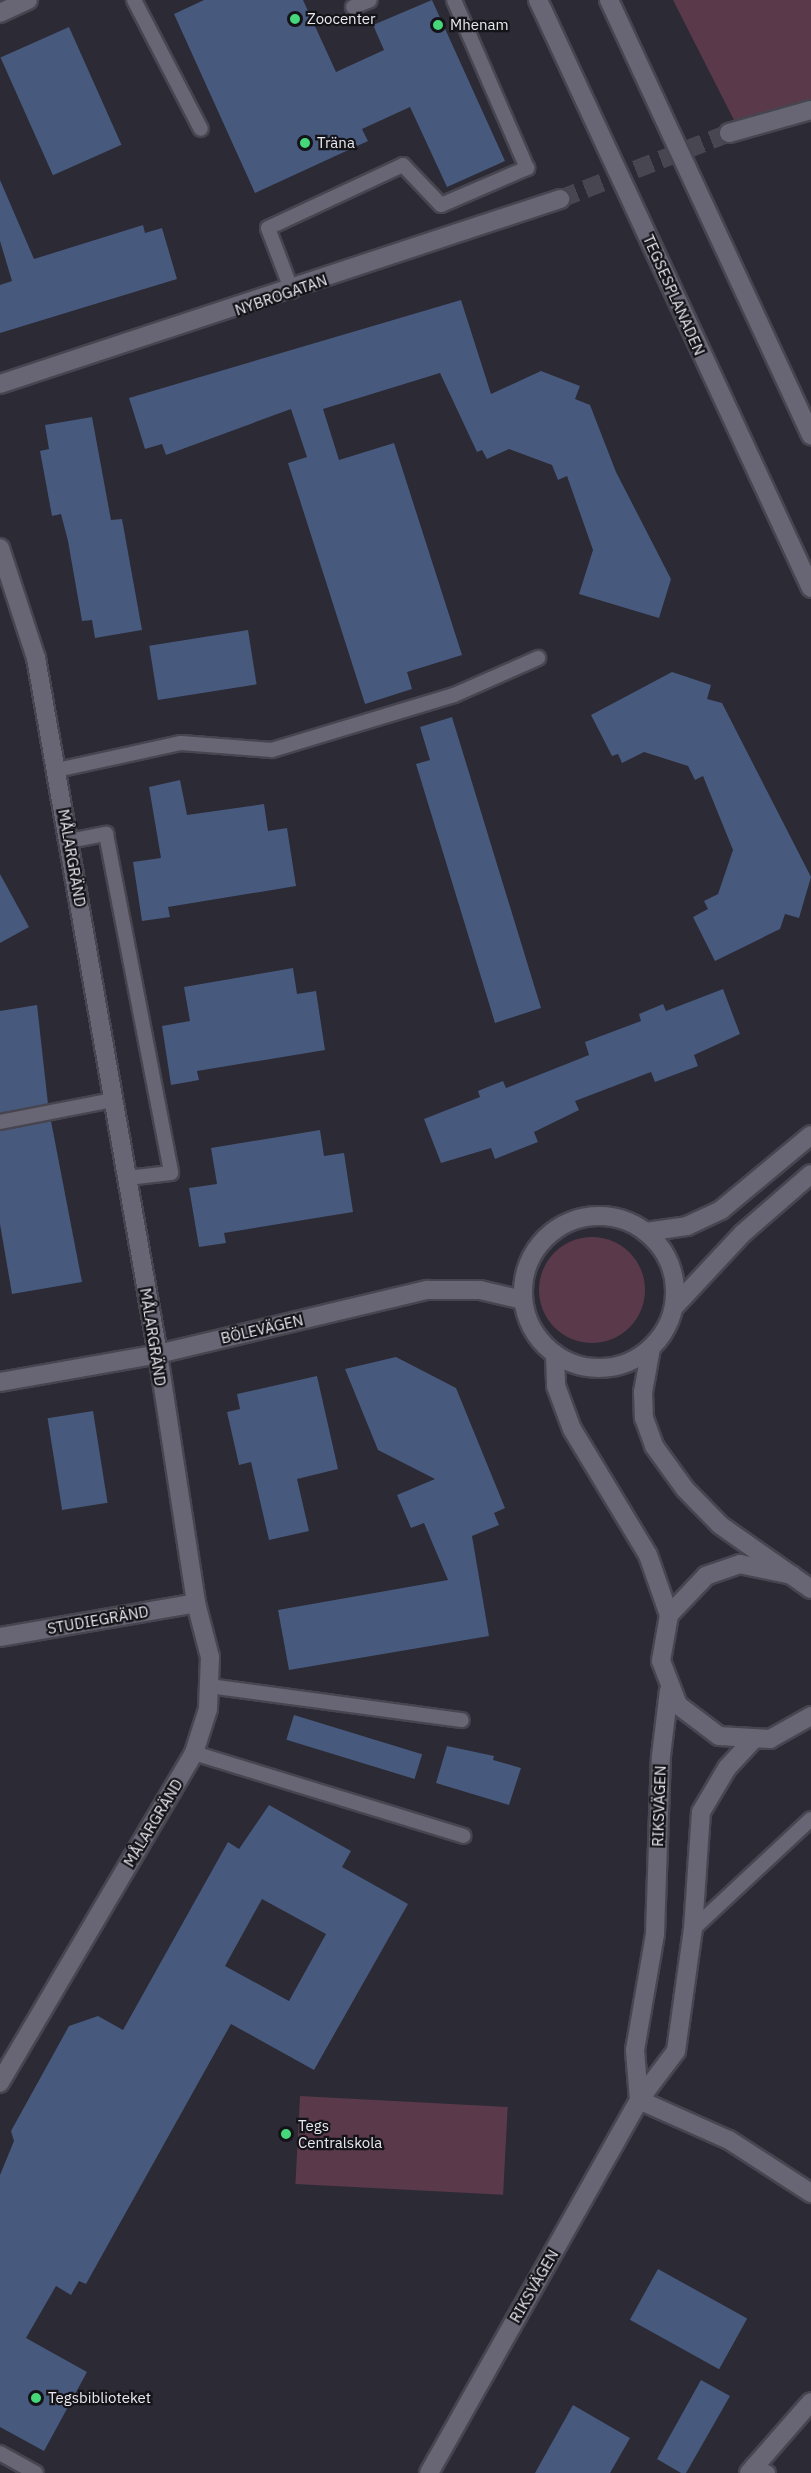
<!DOCTYPE html>
<meta charset="utf-8">
<style>
body{margin:0}
#map{position:relative;width:811px;height:2473px;overflow:hidden;background:#2b2a35;font-family:"IBM Plex Sans",sans-serif}
div>[style]{position:absolute}
.green>*{inset:0;background:#5a394b;transform-origin:0 0}
.round{border-radius:50%}
.building>*{inset:0;background:#47597c;transform-origin:0 0}
.street-tunnel>*{height:18px;margin-top:-9px;transform-origin:0;background:repeating-linear-gradient(90deg,#484751 0 18px,transparent 0 27px)}
.roads{filter:drop-shadow(2px 0 #474650) drop-shadow(-2px 0 #474650) drop-shadow(0 2px #474650) drop-shadow(0 -2px #474650)}
.lane>*{height:14px;margin:-7px;padding:0 7px;transform-origin:7px;border-radius:7px;background:#686674}
.street>*{height:18px;margin:-9px;padding:0 9px;transform-origin:9px;border-radius:9px;background:#686674}
.secondary>*{height:18px;margin:-9px;padding:0 9px;transform-origin:9px;border-radius:9px;background:#686674}
.secondary>.ring{margin:-9px;padding:0;box-sizing:content-box;background:none;border:18px solid #686674;border-radius:50%}
.dots>*{width:16px;height:16px;translate:-50% -50%;box-sizing:border-box;border:3px solid #141318;border-radius:50%}
span{translate:-50% -50%;white-space:nowrap;text-align:center;line-height:1.15;-webkit-text-stroke:4.5px #141318;paint-order:stroke}
.poi-label{font-size:15px;color:#e9e9f1}
.left{translate:0 -50%;text-align:left}
.street-label{font-size:15px;color:#e9e9f1}
</style>
<div id="map">
<div class="green">
<div style="clip-path:polygon(673px 0,811px 0,811px 110px,739px 130px)"></div>
<div class="round" style="left:539px;top:1237px;width:106px;height:106px"></div>
<div style="left:300px;top:2096px;width:208px;height:88px;rotate:3deg"></div>
</div>
<div class="building">
<div style="clip-path:polygon(204px 0,303px 0,336px 72px,384px 50px,373px 25px,432px 0,505px 161px,447px 187px,410px 107px,362px 129px,368px 141px,255px 193px,174px 14px)"></div>
<div style="left:69px;top:27px;width:129px;height:75px;rotate:66deg"></div>
<div style="clip-path:polygon(0 180px,34px 259px,143px 225px,145px 233px,162px 228px,177px 279px,0 333px,0 285px,12px 281px,0 241px)"></div>
<div style="clip-path:polygon(461px 300px,491px 394px,541px 371px,580px 386px,575px 399px,590px 405px,616px 472px,671px 579px,659px 618px,579px 594px,593px 550px,567px 476px,558px 480px,552px 465px,509px 449px,487px 459px,482px 450px,477px 452px,440px 373px,323px 409px,339px 460px,394px 443px,462px 655px,407px 672px,412px 689px,365px 704px,288px 463px,307px 457px,291px 409px,166px 455px,162px 444px,145px 449px,129px 398px)"></div>
<div style="clip-path:polygon(92px 417px,111px 520px,122px 519px,142px 630px,95px 638px,92px 620px,82px 621px,68px 541px,61px 514px,52px 516px,40px 451px,49px 449px,45px 425px)"></div>
<div style="left:248px;top:630px;width:55px;height:100px;rotate:81deg"></div>
<div style="clip-path:polygon(672px 672px,711px 685px,707px 699px,722px 703px,811px 877px,799px 918px,785px 914px,780px 929px,715px 961px,693px 917px,708px 909px,704px 901px,718px 894px,733px 850px,703px 776px,695px 780px,688px 766px,644px 752px,622px 763px,618px 754px,612px 756px,591px 715px)"></div>
<div style="clip-path:polygon(452px 717px,541px 1008px,495px 1023px,416px 764px,430px 760px,420px 727px)"></div>
<div style="clip-path:polygon(180px 780px,187px 815px,264px 804px,268px 831px,287px 828px,296px 886px,168px 907px,170px 917px,142px 921px,133px 862px,161px 858px,149px 787px)"></div>
<div style="clip-path:polygon(0 874px,29px 927px,0 943px)"></div>
<div style="clip-path:polygon(293px 968px,297px 994px,316px 991px,325px 1050px,197px 1071px,199px 1080px,171px 1085px,162px 1026px,190px 1021px,184px 987px)"></div>
<div style="clip-path:polygon(723px 989px,740px 1034px,694px 1055px,698px 1066px,655px 1082px,651px 1072px,575px 1101px,579px 1110px,534px 1132px,538px 1142px,495px 1159px,491px 1148px,441px 1163px,424px 1119px,480px 1097px,478px 1091px,490px 1086px,503px 1081px,506px 1088px,589px 1055px,585px 1042px,641px 1021px,639px 1014px,663px 1004px,666px 1011px)"></div>
<div style="clip-path:polygon(37px 1005px,48px 1104px,0 1113px,0 1011px)"></div>
<div style="clip-path:polygon(51px 1121px,82px 1282px,12px 1294px,0 1224px,0 1131px)"></div>
<div style="clip-path:polygon(320px 1130px,324px 1156px,344px 1153px,353px 1212px,224px 1233px,226px 1243px,199px 1247px,189px 1188px,217px 1184px,211px 1148px)"></div>
<div style="clip-path:polygon(396px 1357px,456px 1388px,505px 1508px,494px 1513px,499px 1525px,472px 1536px,489px 1636px,289px 1670px,278px 1610px,448px 1580px,424px 1523px,411px 1528px,397px 1495px,435px 1479px,378px 1450px,345px 1369px)"></div>
<div style="clip-path:polygon(317px 1376px,338px 1469px,297px 1479px,309px 1531px,269px 1540px,251px 1462px,239px 1465px,227px 1412px,240px 1409px,237px 1394px)"></div>
<div style="left:93px;top:1411px;width:93px;height:46px;rotate:81deg"></div>
<div style="left:294px;top:1715px;width:134px;height:26px;rotate:17deg"></div>
<div style="clip-path:polygon(447px 1746px,494px 1756px,493px 1760px,521px 1768px,509px 1805px,436px 1783px)"></div>
<div style="clip-path:polygon(evenodd,269px 1805px,351px 1851px,342px 1867px,408px 1904px,314px 2070px,231px 2024px,86px 2284px,79px 2281px,71px 2295px,56px 2286px,26px 2338px,87px 2372px,44px 2451px,0 2427px,0 2175px,14px 2141px,11px 2131px,69px 2026px,98px 2016px,123px 2030px,228px 1842px,239px 1849px,269px 1805px,262px 1899px,326px 1934px,289px 2001px,225px 1966px,262px 1899px)"></div>
<div style="left:658px;top:2269px;width:102px;height:58px;rotate:29deg"></div>
<div style="clip-path:polygon(701px 2380px,730px 2396px,686px 2473px,681px 2473px,657px 2459px)"></div>
<div style="clip-path:polygon(573px 2405px,630px 2438px,610px 2473px,535px 2473px)"></div>
</div>
<div class="street-tunnel">
<div style="left:560px;top:199px;width:181px;rotate:-21.3deg"></div>
</div>
<div class="roads">
<div class="lane">
<div style="left:134px;top:0;width:145px;rotate:62.6deg"></div>
<div style="left:353px;top:7px;width:18px;rotate:-22deg"></div>
<div style="left:292px;top:291px;width:67px;rotate:-110.9deg"></div>
<div style="left:268px;top:228px;width:149px;rotate:-25deg"></div>
<div style="left:403px;top:165px;width:55px;rotate:46.5deg"></div>
<div style="left:441px;top:205px;width:94px;rotate:-23.3deg"></div>
<div style="left:527px;top:168px;width:183px;rotate:-113.5deg"></div>
<div style="left:57px;top:770px;width:127px;rotate:-12.3deg"></div>
<div style="left:181px;top:743px;width:91px;rotate:4.4deg"></div>
<div style="left:272px;top:750px;width:190px;rotate:-16.8deg"></div>
<div style="left:454px;top:695px;width:92px;rotate:-23.8deg"></div>
<div style="left:69px;top:841px;width:38px;rotate:-11deg"></div>
<div style="left:106px;top:834px;width:345px;rotate:79.1deg"></div>
<div style="left:171px;top:1173px;width:44px;rotate:173.5deg"></div>
<div style="left:0;top:1122px;width:115px;rotate:-11deg"></div>
<div style="left:209px;top:1686px;width:255px;rotate:7.7deg"></div>
<div style="left:194px;top:1753px;width:282px;rotate:17.1deg"></div>
<div style="left:693px;top:1929px;width:161px;rotate:-43deg"></div>
<div style="left:0;top:2453px;width:41px;rotate:29.1deg"></div>
<div style="left:753px;top:2465px;width:17px;rotate:28deg"></div>
</div>
<div class="street">
<div style="left:0;top:13px;width:31px;rotate:-25deg"></div>
<div style="left:729px;top:133px;width:85px;rotate:-15.7deg"></div>
<div style="left:0;top:384px;width:590px;rotate:-18.28deg"></div>
<div style="left:0;top:548px;width:116px;rotate:71.9deg"></div>
<div style="left:36px;top:658px;width:707px;rotate:80.06deg"></div>
<div style="left:158px;top:1354px;width:252px;rotate:81.3deg"></div>
<div style="left:196px;top:1603px;width:56px;rotate:75.5deg"></div>
<div style="left:210px;top:1657px;width:52px;rotate:92.2deg"></div>
<div style="left:208px;top:1709px;width:46px;rotate:107.7deg"></div>
<div style="left:194px;top:1753px;width:383px;rotate:120.5deg"></div>
<div style="left:0;top:1637px;width:199px;rotate:-9.8deg"></div>
<div style="left:639px;top:2100px;width:98px;rotate:24deg"></div>
<div style="left:729px;top:2140px;width:98px;rotate:32.9deg"></div>
<div style="left:749px;top:2473px;width:94px;rotate:-48.9deg"></div>
</div>
<div class="secondary">
<div style="left:538px;top:0;width:648px;rotate:65.1deg"></div>
<div style="left:609px;top:0;width:480px;rotate:65.1deg"></div>
<div class="ring" style="left:523px;top:1216px;width:134px;height:134px"></div>
<div style="left:646px;top:1232px;width:41px;rotate:-8.3deg"></div>
<div style="left:687px;top:1226px;width:38px;rotate:-25deg"></div>
<div style="left:721px;top:1210px;width:117px;rotate:-39.8deg"></div>
<div style="left:674px;top:1307px;width:100px;rotate:-47deg"></div>
<div style="left:742px;top:1234px;width:91px;rotate:-41deg"></div>
<div style="left:651px;top:1348px;width:45px;rotate:100.3deg"></div>
<div style="left:643px;top:1392px;width:26px;rotate:88deg"></div>
<div style="left:644px;top:1418px;width:30px;rotate:70deg"></div>
<div style="left:654px;top:1446px;width:53px;rotate:54.2deg"></div>
<div style="left:685px;top:1489px;width:50px;rotate:45.8deg"></div>
<div style="left:720px;top:1525px;width:111px;rotate:35.1deg"></div>
<div style="left:555px;top:1354px;width:32px;rotate:88deg"></div>
<div style="left:556px;top:1386px;width:46px;rotate:69.6deg"></div>
<div style="left:572px;top:1429px;width:147px;rotate:58.9deg"></div>
<div style="left:648px;top:1555px;width:64px;rotate:70.7deg"></div>
<div style="left:0;top:1382px;width:160px;rotate:-10deg"></div>
<div style="left:158px;top:1354px;width:277px;rotate:-13.4deg"></div>
<div style="left:427px;top:1290px;width:53px"></div>
<div style="left:480px;top:1290px;width:44px;rotate:13.1deg"></div>
<div style="left:792px;top:1575px;width:53px;rotate:-168.1deg"></div>
<div style="left:740px;top:1564px;width:36px;rotate:161deg"></div>
<div style="left:706px;top:1576px;width:54px;rotate:133.5deg"></div>
<div style="left:669px;top:1615px;width:47px;rotate:99.9deg"></div>
<div style="left:661px;top:1661px;width:47px;rotate:68.9deg"></div>
<div style="left:678px;top:1705px;width:51px;rotate:37.1deg"></div>
<div style="left:719px;top:1736px;width:51px;rotate:3.4deg"></div>
<div style="left:770px;top:1739px;width:47px;rotate:-29.3deg"></div>
<div style="left:639px;top:2100px;width:50px;rotate:-94.6deg"></div>
<div style="left:635px;top:2050px;width:118px;rotate:-80.2deg"></div>
<div style="left:655px;top:1934px;width:178px;rotate:-88.1deg"></div>
<div style="left:661px;top:1756px;width:66px;rotate:-83.1deg"></div>
<div style="left:429px;top:2473px;width:428px;rotate:-60.6deg"></div>
<div style="left:639px;top:2100px;width:61px;rotate:-52.9deg"></div>
<div style="left:676px;top:2051px;width:123px;rotate:-82.1deg"></div>
<div style="left:693px;top:1929px;width:117px;rotate:-86.1deg"></div>
<div style="left:701px;top:1812px;width:51px;rotate:-59.4deg"></div>
<div style="left:727px;top:1768px;width:37px;rotate:-47deg"></div>
</div>
</div>
<div class="dots">
<div style="left:295px;top:19px;background:#46d77a"></div>
<div style="left:438px;top:25px;background:#46d77a"></div>
<div style="left:305px;top:143px;background:#46d77a"></div>
<div style="left:286px;top:2134px;background:#46d77a"></div>
<div style="left:36px;top:2398px;background:#46d77a"></div>
</div>
<div class="poi-label">
<span class="left" style="left:307px;top:19px">Zoocenter</span>
<span class="left" style="left:450px;top:25px">Mhenam</span>
<span class="left" style="left:317px;top:143px">Träna</span>
<span class="left" style="left:298px;top:2134px">Tegs<br>Centralskola</span>
<span class="left" style="left:48px;top:2398px">Tegsbiblioteket</span>
</div>
<div class="street-label">
<span style="left:281px;top:295px;rotate:-19deg">NYBROGATAN</span>
<span style="left:674px;top:295px;rotate:66deg">TEGSESPLANADEN</span>
<span style="left:72px;top:858px;rotate:80deg">MÅLARGRÄND</span>
<span style="left:262px;top:1329px;rotate:-13deg">BÖLEVÄGEN</span>
<span style="left:153px;top:1337px;rotate:81deg">MÅLARGRÄND</span>
<span style="left:98px;top:1620px;rotate:-10deg">STUDIEGRÄND</span>
<span style="left:659px;top:1806px;rotate:-88deg">RIKSVÄGEN</span>
<span style="left:153px;top:1823px;rotate:-59deg">MÅLARGRÄND</span>
<span style="left:534px;top:2286px;rotate:-60deg">RIKSVÄGEN</span>
</div>
</div>
